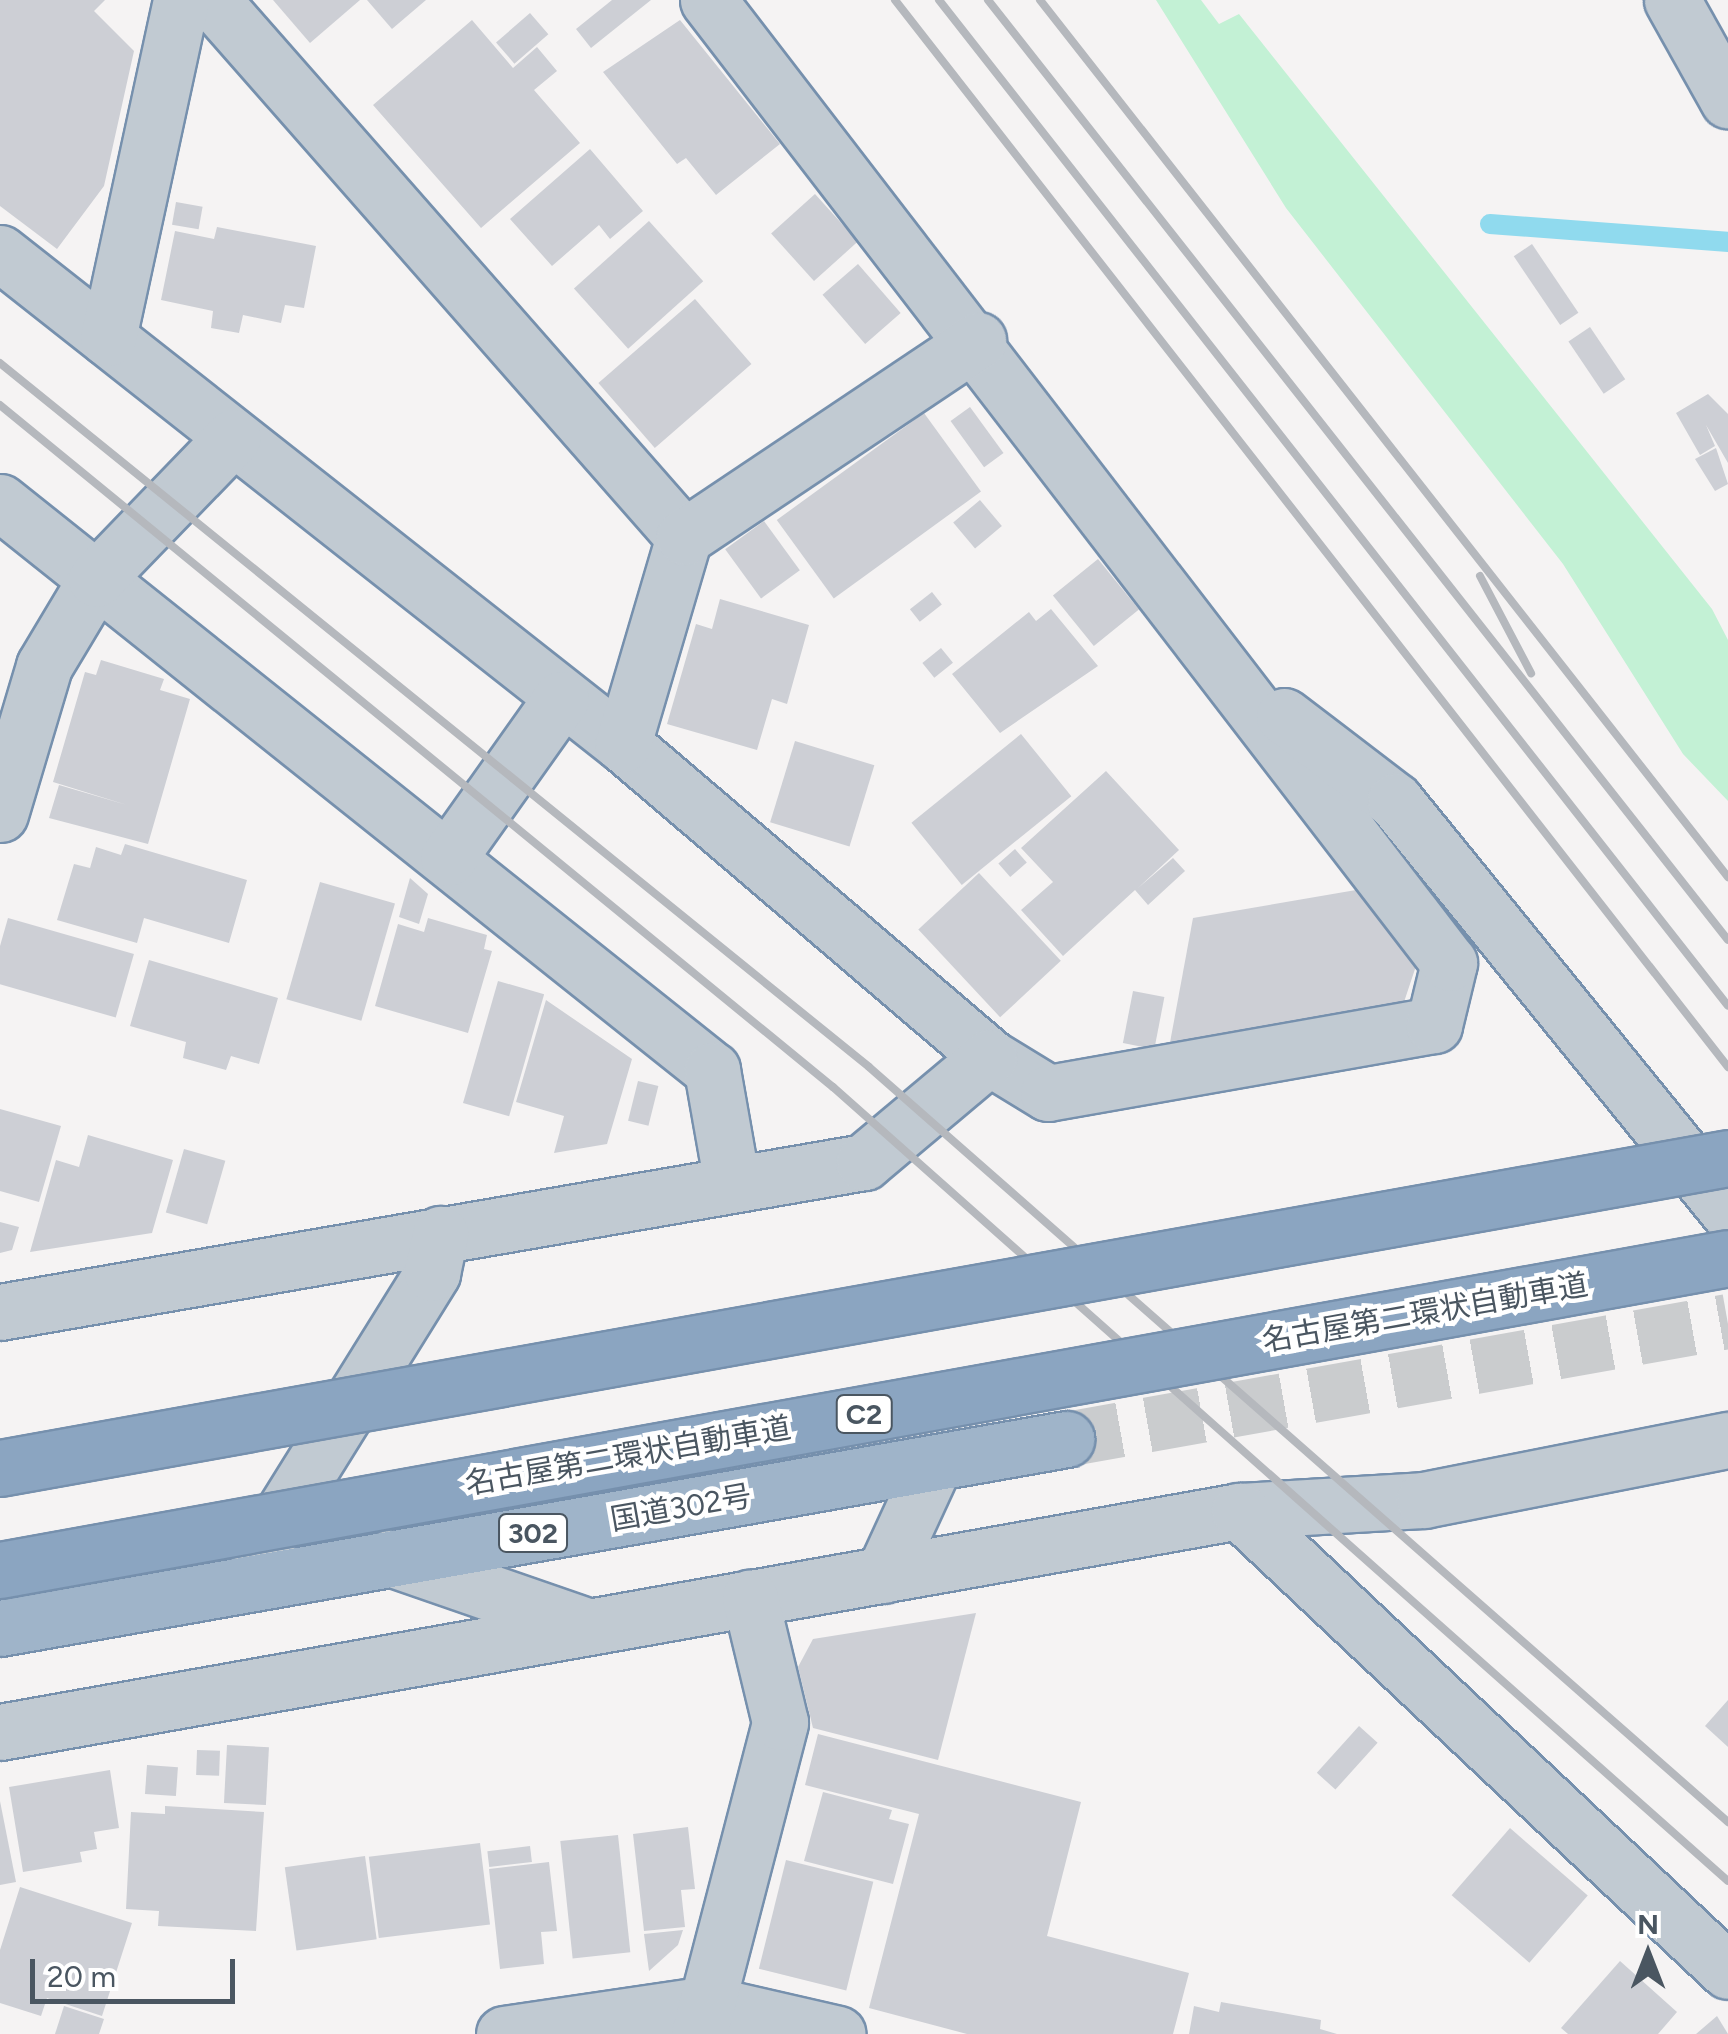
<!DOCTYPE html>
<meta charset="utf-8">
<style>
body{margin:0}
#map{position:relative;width:1728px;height:2034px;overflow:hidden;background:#f5f3f3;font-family:Figtree,"Noto Sans JP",sans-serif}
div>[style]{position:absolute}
.green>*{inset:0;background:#c3f1d5}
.stream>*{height:20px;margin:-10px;padding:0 10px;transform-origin:10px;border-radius:10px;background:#90daee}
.building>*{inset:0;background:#cdcfd5;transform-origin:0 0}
.trunk-tunnel>*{height:55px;margin-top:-27.5px;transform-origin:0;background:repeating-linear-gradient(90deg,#caccce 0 55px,transparent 0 83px)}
.roads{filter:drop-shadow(2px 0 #7690ad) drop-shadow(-2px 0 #7690ad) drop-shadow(0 2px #7690ad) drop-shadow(0 -2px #7690ad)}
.minor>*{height:55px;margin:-27.5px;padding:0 27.5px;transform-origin:27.5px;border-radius:27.5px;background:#c1cad2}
.trunk>*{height:55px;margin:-27.5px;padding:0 27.5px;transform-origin:27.5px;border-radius:27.5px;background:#9fb4c9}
.rail>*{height:8px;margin:-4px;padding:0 4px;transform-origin:4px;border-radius:4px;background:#b5b8bd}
.bridges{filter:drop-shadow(2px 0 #7690ad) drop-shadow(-2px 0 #7690ad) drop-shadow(0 2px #7690ad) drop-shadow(0 -2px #7690ad)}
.motorway-bridge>*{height:55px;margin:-27.5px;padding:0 27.5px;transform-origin:27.5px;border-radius:27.5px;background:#8ba5c1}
span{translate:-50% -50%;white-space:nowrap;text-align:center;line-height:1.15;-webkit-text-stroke:9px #fff;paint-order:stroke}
.shield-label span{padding:2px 8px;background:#fff;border:2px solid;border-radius:8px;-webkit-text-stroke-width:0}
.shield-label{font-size:28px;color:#4a5661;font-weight:700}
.street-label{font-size:30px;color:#4a5661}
.north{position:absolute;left:1598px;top:1904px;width:100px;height:100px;-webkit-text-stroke:8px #fff;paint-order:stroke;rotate:0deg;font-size:28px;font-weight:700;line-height:40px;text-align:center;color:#4a5661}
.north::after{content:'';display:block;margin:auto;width:35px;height:45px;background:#4a5661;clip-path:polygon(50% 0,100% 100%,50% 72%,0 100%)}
.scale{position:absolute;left:30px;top:1959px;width:205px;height:45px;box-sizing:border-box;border:5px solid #4a5661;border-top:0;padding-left:12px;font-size:30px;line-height:35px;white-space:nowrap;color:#4a5661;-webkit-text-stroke:8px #fff;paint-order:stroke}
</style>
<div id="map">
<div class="green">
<div style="clip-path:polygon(1156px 0,1201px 0,1219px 24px,1239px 14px,1712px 609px,1728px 640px,1728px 801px,1683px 754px,1563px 564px,1286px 208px)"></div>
</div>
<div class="stream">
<div style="left:1490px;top:224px;width:239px;rotate:4.3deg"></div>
</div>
<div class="building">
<div style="clip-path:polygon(0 0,105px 0,94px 11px,134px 51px,104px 186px,57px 249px,0 206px)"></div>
<div style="clip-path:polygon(273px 0,360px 0,310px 43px)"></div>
<div style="clip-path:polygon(367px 0,426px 0,392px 29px)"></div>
<div style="clip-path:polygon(612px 0,651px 0,591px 48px,576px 29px)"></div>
<div style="left:530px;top:13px;width:28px;height:45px;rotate:49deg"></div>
<div style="clip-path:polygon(472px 20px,513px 68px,537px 47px,557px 71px,534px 90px,580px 143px,481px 228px,373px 105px)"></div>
<div style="clip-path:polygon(680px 20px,780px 144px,716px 195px,686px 158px,677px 164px,603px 72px)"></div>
<div style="clip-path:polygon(590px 149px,643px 211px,610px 239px,599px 225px,552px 266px,510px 219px)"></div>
<div style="left:815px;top:194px;width:64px;height:59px;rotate:48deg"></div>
<div style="left:176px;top:202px;width:27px;height:23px;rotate:10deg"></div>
<div style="left:649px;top:221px;width:81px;height:101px;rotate:48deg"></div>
<div style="clip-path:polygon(217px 227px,316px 246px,304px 308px,285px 305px,281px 323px,243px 315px,239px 333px,211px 328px,213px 311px,161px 300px,175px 231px,214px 239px)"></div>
<div style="left:1532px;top:244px;width:83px;height:22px;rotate:56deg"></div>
<div style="left:858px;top:264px;width:65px;height:47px;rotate:49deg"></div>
<div style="left:695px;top:299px;width:86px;height:128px;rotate:49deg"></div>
<div style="left:1590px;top:327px;width:63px;height:26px;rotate:56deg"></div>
<div style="clip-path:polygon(1708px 394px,1728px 414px,1728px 463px,1706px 425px,1715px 446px,1700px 455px,1676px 413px)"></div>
<div style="left:970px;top:407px;width:57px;height:24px;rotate:54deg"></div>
<div style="left:924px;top:413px;width:97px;height:182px;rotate:54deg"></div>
<div style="clip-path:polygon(1716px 448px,1728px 484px,1715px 491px,1695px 459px)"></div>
<div style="left:980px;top:500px;width:34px;height:35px;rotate:50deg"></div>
<div style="left:764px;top:521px;width:61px;height:48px;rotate:54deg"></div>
<div style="left:1098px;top:559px;width:65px;height:58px;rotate:51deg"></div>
<div style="left:932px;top:592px;width:16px;height:28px;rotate:52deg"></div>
<div style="clip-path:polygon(720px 599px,809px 625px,787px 704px,772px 699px,757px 750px,667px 724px,696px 624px,712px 629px)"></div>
<div style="clip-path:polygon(1051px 609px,1098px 666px,1000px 733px,952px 674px,1029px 612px,1036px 621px)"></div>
<div style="left:941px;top:648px;width:19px;height:24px;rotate:51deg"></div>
<div style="clip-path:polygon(101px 660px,164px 679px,160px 690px,190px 699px,148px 844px,49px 818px,59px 785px,127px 805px,53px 782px,85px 672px,96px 675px)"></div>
<div style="left:1021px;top:734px;width:80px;height:141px;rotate:51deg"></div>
<div style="left:795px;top:741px;width:83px;height:85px;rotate:17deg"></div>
<div style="clip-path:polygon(1106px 771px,1179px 850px,1138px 888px,1173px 858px,1185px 871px,1148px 905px,1135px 890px,1063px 956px,1021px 910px,1053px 882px,1021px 848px)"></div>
<div style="clip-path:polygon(125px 844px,247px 880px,229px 943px,144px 918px,137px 943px,57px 920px,74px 864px,90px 868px,96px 847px,121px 855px)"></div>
<div style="left:1015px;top:849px;width:18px;height:22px;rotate:49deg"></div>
<div style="left:979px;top:873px;width:120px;height:83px;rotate:47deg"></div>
<div style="clip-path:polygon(410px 878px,428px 894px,419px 924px,399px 917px)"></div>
<div style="left:320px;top:882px;width:78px;height:122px;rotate:16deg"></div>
<div style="clip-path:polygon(1356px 890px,1417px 963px,1402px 1008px,1169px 1048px,1193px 918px)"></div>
<div style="left:8px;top:918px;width:131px;height:66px;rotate:16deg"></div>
<div style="clip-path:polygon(428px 918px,487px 935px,484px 949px,492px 951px,468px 1033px,375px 1006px,398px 924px,424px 932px)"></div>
<div style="clip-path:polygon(149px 960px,278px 998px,259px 1064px,231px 1056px,226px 1070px,183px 1058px,186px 1042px,130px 1026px)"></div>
<div style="left:498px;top:981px;width:48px;height:127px;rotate:16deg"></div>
<div style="left:1133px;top:991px;width:32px;height:53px;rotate:11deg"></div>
<div style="clip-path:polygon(546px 1000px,632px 1059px,607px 1144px,554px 1153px,564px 1116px,516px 1102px)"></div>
<div style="left:638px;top:1081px;width:21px;height:41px;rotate:14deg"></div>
<div style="clip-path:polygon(0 1109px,61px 1126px,39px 1202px,0 1191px)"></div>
<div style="clip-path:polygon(88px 1135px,173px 1160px,152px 1233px,30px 1252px,56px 1160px,79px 1167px)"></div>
<div style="left:184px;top:1149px;width:43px;height:66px;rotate:16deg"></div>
<div style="clip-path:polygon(0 1222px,19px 1227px,12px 1250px,0 1253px)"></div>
<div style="clip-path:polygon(976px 1613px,938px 1760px,813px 1728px,798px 1667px,813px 1639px)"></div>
<div style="clip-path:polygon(1728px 1700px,1728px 1747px,1705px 1726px)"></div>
<div style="left:1359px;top:1726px;width:25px;height:63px;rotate:42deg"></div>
<div style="clip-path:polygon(818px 1734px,1081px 1802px,1047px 1936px,1189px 1973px,1173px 2034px,967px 2034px,869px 2008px,919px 1814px,805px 1785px)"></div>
<div style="left:227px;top:1745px;width:42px;height:58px;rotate:3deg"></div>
<div style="left:197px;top:1750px;width:23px;height:25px;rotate:2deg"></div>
<div style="left:147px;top:1765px;width:31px;height:29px;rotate:4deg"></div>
<div style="clip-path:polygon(110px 1770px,119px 1828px,94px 1832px,97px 1849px,80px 1852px,82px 1862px,23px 1872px,9px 1787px)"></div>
<div style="clip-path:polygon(823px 1792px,892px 1810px,889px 1819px,909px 1824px,893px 1884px,804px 1861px)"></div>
<div style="clip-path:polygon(0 1801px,16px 1882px,0 1885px)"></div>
<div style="clip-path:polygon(165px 1806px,264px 1812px,256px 1931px,158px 1926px,159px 1911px,126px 1909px,131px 1812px,165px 1814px)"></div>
<div style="clip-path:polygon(688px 1827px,695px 1889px,681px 1890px,685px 1927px,644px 1931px,633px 1834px)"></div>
<div style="left:1510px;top:1828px;width:103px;height:89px;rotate:41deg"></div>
<div style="left:618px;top:1835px;width:118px;height:58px;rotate:84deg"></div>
<div style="left:480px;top:1843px;width:82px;height:112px;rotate:83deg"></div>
<div style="left:530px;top:1846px;width:16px;height:43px;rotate:83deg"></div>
<div style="left:365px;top:1856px;width:84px;height:81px;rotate:82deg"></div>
<div style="left:786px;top:1860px;width:90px;height:112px;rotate:14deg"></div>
<div style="clip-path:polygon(549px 1862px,557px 1931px,541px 1932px,544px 1964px,500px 1969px,489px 1869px)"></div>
<div style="clip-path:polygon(20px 1887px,132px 1923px,102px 2016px,47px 1998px,41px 2016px,0 2003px,0 1950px)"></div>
<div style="clip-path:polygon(683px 1930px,678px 1945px,649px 1971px,644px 1934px)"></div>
<div style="clip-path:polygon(1620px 1961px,1677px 2012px,1658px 2034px,1568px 2034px,1561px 2028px)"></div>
<div style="clip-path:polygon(1221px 2002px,1321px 2020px,1320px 2029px,1337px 2034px,1189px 2034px,1194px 2006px,1219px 2012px)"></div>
<div style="clip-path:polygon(64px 2006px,104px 2019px,99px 2034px,55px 2034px)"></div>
<div style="clip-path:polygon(1717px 2016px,1728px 2034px,1696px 2034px)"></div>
</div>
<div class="trunk-tunnel">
<div style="left:1066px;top:1439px;width:672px;rotate:-10.11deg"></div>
</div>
<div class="roads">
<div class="minor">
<div style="left:212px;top:0;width:715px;rotate:48.69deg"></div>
<div style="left:1672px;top:0;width:115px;rotate:60.8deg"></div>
<div style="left:0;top:253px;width:793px;rotate:38.24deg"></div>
<div style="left:623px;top:744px;width:482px;rotate:40.5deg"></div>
<div style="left:989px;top:1057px;width:69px;rotate:31.4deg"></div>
<div style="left:1048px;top:1093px;width:392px;rotate:-10deg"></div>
<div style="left:1434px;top:1025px;width:64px;rotate:-76.4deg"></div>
<div style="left:1449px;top:963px;width:1215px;rotate:-127.58deg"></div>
<div style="left:108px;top:338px;width:346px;rotate:-77.8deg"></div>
<div style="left:0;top:502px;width:911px;rotate:38.58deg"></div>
<div style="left:712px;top:1070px;width:115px;rotate:80deg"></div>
<div style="left:1284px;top:716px;width:140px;rotate:37.4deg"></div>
<div style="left:1395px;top:801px;width:528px;rotate:50.92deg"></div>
<div style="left:623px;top:744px;width:216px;rotate:-73.6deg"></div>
<div style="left:684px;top:537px;width:354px;rotate:-33.8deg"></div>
<div style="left:0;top:814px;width:154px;rotate:-73.4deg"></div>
<div style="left:44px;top:666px;width:101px;rotate:-59.1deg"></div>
<div style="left:96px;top:579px;width:197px;rotate:-46deg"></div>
<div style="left:448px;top:858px;width:195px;rotate:-54.6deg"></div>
<div style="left:0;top:1312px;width:877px;rotate:-9.85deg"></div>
<div style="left:864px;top:1162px;width:163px;rotate:-40deg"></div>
<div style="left:1239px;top:1511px;width:185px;rotate:-3.4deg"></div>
<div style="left:1424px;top:1500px;width:310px;rotate:-11.2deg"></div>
<div style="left:258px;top:1553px;width:330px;rotate:-58.1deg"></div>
<div style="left:432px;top:1273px;width:40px;rotate:-78deg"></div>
<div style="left:390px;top:1558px;width:205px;rotate:19.1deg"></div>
<div style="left:883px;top:1575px;width:122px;rotate:-65.3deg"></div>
<div style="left:0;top:1732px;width:1259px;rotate:-10.11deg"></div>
<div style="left:1239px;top:1511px;width:671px;rotate:43.25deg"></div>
<div style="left:504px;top:2034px;width:206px;rotate:-8.4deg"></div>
<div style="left:708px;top:2004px;width:133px;rotate:13deg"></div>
<div style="left:699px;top:2034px;width:322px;rotate:-75.4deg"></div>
<div style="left:780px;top:1722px;width:128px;rotate:-103.6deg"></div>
</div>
<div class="trunk">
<div style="left:0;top:1628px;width:1083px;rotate:-10.05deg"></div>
</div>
</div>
<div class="rail">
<div style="left:895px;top:0;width:1354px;rotate:52.02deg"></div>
<div style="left:939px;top:0;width:1278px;rotate:51.89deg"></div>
<div style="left:988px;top:0;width:1196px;rotate:51.79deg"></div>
<div style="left:1040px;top:0;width:1115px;rotate:51.89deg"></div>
<div style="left:0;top:363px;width:1118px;rotate:39.01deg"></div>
<div style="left:869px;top:1067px;width:1144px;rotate:41.31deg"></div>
<div style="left:0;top:405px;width:1077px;rotate:39.31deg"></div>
<div style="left:833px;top:1087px;width:1196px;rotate:41.58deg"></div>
<div style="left:1480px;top:576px;width:110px;rotate:62.3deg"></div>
</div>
<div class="bridges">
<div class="motorway-bridge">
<div style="left:0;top:1468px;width:1756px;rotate:-10.17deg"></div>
<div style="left:0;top:1570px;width:1756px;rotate:-10.23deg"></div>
</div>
</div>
<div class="shield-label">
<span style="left:864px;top:1414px">C2</span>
<span style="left:533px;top:1533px">302</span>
</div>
<div class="street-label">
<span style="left:1425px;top:1313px;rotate:-10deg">名古屋第二環状自動車道</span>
<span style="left:628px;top:1456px;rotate:-10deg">名古屋第二環状自動車道</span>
<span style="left:681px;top:1508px;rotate:-10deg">国道302号</span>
</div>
<div class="north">N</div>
<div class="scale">20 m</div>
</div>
